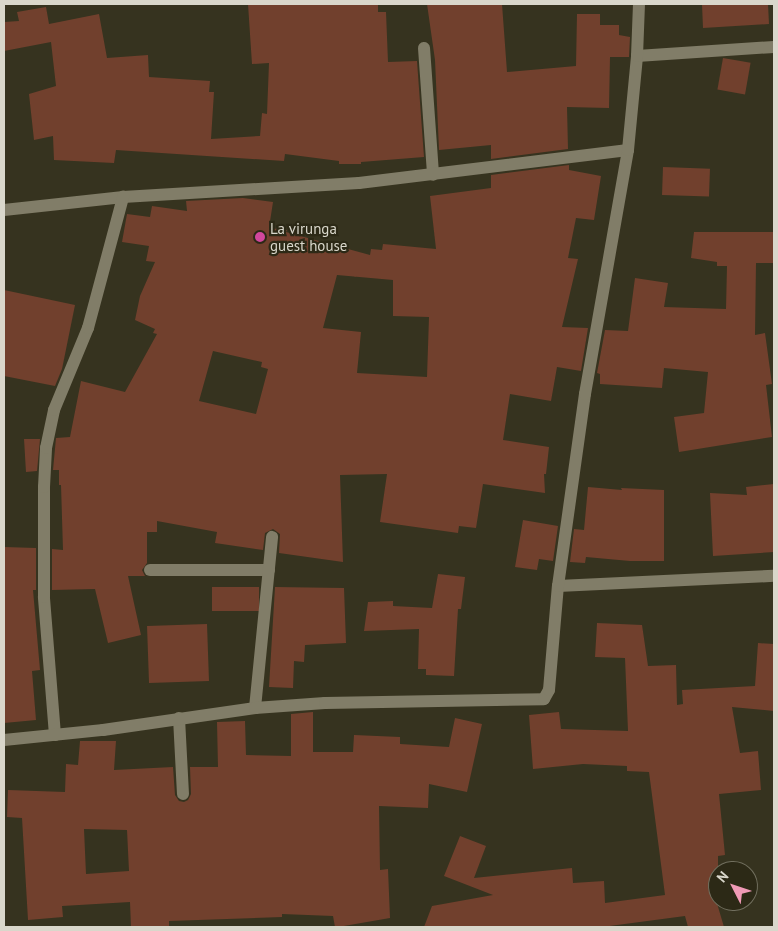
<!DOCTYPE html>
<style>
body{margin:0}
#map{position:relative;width:778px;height:931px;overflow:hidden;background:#36331f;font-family:"PT Sans",sans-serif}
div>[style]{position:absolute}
.building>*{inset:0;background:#71402d;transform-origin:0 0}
.minor>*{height:12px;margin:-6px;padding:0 6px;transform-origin:6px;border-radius:6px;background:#817d68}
.dots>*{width:14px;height:14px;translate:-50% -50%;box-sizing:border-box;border:2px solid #2c2916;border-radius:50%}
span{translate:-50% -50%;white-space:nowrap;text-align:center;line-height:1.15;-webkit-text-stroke:4.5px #2c2916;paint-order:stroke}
.poi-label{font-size:15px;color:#d9d7cb}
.left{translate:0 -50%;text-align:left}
.frame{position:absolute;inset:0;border:5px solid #d9d7cb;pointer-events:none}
.north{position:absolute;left:708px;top:861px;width:50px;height:50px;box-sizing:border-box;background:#2c2916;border:1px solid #716f5e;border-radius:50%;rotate:311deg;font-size:14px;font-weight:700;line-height:20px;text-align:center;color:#d9d7cb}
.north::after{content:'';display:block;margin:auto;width:18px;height:22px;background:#f09ab6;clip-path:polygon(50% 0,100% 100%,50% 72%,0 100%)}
</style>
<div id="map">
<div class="building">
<div style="clip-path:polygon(248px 4px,378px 4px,378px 12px,386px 12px,388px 62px,417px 61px,424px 157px,361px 162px,361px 164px,339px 164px,339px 161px,285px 154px,284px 161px,116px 150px,114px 163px,54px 160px,53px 136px,34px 140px,29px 94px,56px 86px,51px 42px,4px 51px,4px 22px,19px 21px,17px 12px,46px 7px,49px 24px,99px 14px,107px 58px,148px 55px,149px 77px,210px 81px,209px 92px,214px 92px,211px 139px,260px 136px,262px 113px,267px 114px,269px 63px,252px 64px)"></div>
<div style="clip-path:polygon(427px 4px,502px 4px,507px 72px,576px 66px,577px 14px,600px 14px,600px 25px,619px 25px,619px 35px,630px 37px,629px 57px,610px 57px,609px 108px,567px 107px,568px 149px,491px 159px,491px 145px,439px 150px,435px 60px)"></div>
<div style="clip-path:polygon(702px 4px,768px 4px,769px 24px,703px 28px)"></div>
<div style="left:723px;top:58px;width:28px;height:32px;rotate:10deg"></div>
<div style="clip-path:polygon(evenodd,569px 165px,569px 170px,601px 176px,594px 220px,576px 218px,568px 258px,578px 259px,562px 327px,588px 328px,581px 371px,557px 367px,551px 401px,510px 394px,503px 440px,549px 447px,546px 474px,544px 474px,545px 493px,483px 484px,476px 528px,459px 526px,458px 533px,380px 522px,387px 474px,340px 475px,343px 562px,279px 553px,280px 534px,273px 529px,265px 533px,263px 550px,215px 543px,217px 532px,157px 521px,157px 532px,147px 532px,147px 563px,142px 570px,145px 576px,128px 576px,141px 635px,108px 643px,95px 589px,52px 590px,52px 549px,63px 550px,61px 485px,59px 485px,59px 470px,53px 470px,56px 438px,70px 437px,81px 381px,125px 392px,157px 334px,153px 333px,155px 329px,135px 320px,140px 296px,155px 262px,146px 261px,149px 246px,122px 242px,127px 214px,150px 217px,152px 206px,187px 211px,186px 201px,243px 198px,273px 202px,269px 228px,287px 230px,286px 232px,370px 255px,371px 249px,382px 250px,383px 244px,436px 249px,430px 196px,491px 188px,491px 175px,569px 165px,337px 275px,393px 280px,393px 316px,429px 317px,427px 377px,357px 373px,361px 332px,323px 328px,337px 275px,569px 165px,213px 351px,262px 362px,261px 367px,268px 369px,256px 414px,199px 401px,213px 351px)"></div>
<div style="left:663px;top:167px;width:47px;height:28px;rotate:2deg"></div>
<div style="clip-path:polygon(694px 232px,774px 232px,774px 263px,756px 263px,755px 335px,765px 333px,772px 384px,766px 385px,772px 437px,679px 452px,674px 417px,704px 413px,708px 372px,664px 368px,662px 388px,600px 384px,600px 374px,597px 373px,605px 330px,628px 331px,635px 278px,668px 283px,664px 307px,726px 309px,727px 266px,717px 266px,717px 262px,691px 258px)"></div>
<div style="clip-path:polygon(4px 290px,75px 305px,62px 369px,55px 386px,4px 376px)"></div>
<div style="clip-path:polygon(24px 439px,40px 439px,37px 471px,26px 472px)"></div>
<div style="clip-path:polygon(774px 484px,774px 552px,713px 556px,710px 493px,747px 495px,746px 487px)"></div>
<div style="clip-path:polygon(588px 487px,622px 490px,621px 488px,664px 490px,664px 561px,630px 561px,586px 557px,585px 563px,570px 562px,574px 529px,584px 530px)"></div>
<div style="clip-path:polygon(523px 520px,558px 526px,553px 561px,539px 559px,537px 570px,515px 567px)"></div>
<div style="clip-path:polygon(4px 547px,36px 548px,36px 590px,33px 590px,40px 670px,32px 671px,36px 720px,4px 723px)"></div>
<div style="clip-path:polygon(438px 574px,465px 577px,461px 609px,458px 609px,454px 676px,426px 675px,426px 669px,418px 669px,419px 629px,364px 631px,368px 602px,393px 601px,393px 606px,432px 608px)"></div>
<div style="left:212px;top:587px;width:47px;height:24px"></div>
<div style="clip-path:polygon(275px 587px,344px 588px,346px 643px,305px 645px,304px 662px,294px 661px,293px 688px,269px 687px)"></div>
<div style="clip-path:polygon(597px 623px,642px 625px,648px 666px,676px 665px,677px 705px,683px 704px,682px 690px,755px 686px,758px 643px,774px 644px,774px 711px,732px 707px,740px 753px,758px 751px,761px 790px,719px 794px,725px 855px,718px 856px,718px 882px,711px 883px,724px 927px,688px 927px,685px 916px,602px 927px,424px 927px,432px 906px,493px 895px,444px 876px,460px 836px,486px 846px,474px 878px,572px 868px,573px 883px,604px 881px,605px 903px,665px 895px,649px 772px,627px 771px,627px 766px,583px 764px,533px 769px,529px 715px,559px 712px,561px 729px,628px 731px,625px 658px,595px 657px)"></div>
<div style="left:207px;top:624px;width:57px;height:60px;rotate:88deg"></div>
<div style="clip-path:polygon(evenodd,313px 712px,313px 752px,353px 752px,354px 735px,400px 737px,400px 744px,449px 747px,455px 718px,482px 724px,467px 792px,429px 784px,428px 808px,379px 806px,380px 870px,388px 869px,390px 918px,338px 927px,335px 927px,333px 916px,282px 914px,282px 917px,169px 921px,169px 927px,131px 927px,130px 902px,62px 906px,63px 917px,28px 920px,22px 818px,7px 817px,8px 790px,65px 792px,66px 764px,78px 765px,80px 741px,116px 741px,114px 770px,173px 767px,175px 795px,179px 801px,184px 802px,188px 800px,191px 794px,190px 767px,218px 767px,217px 722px,245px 721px,246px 755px,291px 756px,291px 714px,313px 712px,84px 829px,127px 830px,129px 871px,86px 874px,84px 829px)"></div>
</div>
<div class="minor">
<div style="left:424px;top:48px;width:127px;rotate:85.9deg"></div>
<div style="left:637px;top:56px;width:137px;rotate:-3.8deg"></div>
<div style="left:4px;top:210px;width:120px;rotate:-6.2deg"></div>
<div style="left:123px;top:197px;width:236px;rotate:-3.4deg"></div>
<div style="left:359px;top:183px;width:271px;rotate:-7deg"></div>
<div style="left:150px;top:570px;width:119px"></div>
<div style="left:558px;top:586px;width:216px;rotate:-2.7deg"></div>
<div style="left:255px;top:708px;width:172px;rotate:-84.3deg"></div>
<div style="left:179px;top:718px;width:76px;rotate:87deg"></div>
<div style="left:55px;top:735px;width:138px;rotate:-94.6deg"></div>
<div style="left:44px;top:597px;width:110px;rotate:-90deg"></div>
<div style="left:44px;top:487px;width:39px;rotate:-87deg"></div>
<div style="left:46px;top:448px;width:39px;rotate:-78deg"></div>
<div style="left:54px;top:410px;width:89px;rotate:-67.5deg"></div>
<div style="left:88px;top:328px;width:136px;rotate:-75deg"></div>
<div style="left:4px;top:740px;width:100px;rotate:-5.8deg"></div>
<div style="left:103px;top:730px;width:154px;rotate:-8.2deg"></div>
<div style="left:255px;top:708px;width:70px;rotate:-4.1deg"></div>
<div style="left:325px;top:703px;width:219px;rotate:-1deg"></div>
<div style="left:544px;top:699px;width:10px;rotate:-61deg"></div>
<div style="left:549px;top:690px;width:104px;rotate:-85.1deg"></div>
<div style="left:558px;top:586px;width:194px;rotate:-82deg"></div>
<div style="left:585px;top:394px;width:248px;rotate:-80deg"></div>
<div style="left:628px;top:150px;width:94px;rotate:-84.5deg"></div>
<div style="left:637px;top:56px;width:52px;rotate:-87.8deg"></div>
</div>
<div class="dots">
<div style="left:260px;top:237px;background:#d1479c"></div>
</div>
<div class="poi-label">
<span class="left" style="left:270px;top:237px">La virunga<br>guest house</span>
</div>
<div class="frame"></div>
<div class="north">N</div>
</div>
